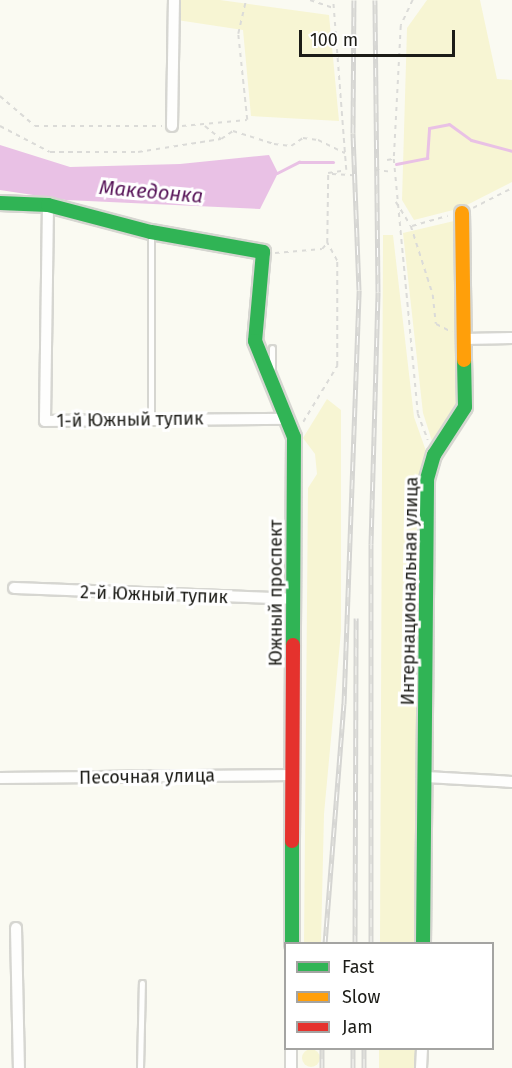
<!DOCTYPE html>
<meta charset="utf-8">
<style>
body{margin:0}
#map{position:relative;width:512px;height:1068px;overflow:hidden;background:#fafaf2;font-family:"Fira Sans",sans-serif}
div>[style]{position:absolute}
.green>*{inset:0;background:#f7f5d3;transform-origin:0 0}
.round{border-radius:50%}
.water>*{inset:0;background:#e9c1e5}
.stream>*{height:3px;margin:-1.5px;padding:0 1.5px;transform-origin:1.5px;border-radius:1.5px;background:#e9c1e5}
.path>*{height:1.5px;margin-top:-0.75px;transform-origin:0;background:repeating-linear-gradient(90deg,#dbdbd8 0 4.5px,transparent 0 9px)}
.roads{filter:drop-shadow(2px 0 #d6d6d1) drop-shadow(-2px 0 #d6d6d1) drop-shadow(0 2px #d6d6d1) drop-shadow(0 -2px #d6d6d1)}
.lane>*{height:5px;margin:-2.5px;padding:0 2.5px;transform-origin:2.5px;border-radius:2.5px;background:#fefefd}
.street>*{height:10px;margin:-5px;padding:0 5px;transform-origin:5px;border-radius:5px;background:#fefefd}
.fast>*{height:14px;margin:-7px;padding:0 7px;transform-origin:7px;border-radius:7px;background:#30b455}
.slow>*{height:14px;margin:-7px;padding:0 7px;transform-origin:7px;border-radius:7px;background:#ff9f0a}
.jam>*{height:14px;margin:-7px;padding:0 7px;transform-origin:7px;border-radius:7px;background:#e5322d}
.rail>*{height:5px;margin-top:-2.5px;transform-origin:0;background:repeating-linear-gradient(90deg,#fff 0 9px,#d5d5d2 0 18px);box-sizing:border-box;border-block:2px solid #d5d5d2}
span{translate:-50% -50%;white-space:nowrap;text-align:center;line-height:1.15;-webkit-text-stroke:6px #fff;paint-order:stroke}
.street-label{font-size:18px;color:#1c1c17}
.water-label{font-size:20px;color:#561357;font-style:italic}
.legend{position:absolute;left:284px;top:942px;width:210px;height:108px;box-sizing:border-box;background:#fff;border:2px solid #a4a4a2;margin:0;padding:8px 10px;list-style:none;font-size:18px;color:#1c1c17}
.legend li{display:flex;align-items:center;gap:12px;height:30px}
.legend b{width:30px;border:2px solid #a4a4a2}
.scale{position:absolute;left:299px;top:30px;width:156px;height:27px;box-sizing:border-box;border:3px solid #1c1c17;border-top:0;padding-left:8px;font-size:18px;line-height:21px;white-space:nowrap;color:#1c1c17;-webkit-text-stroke:4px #fff;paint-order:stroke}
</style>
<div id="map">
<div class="green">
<div style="clip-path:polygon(178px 0,220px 0,329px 15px,339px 121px,251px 116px,243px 30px,177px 20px)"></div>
<div style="clip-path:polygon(427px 0,480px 0,497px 79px,512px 80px,512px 182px,461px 208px,414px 220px,402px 200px,407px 28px)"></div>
<div style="clip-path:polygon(454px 221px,457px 404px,432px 441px,423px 413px,403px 233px)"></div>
<div style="clip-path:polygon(383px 235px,393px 235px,414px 417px,426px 451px,420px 476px,416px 943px,380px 944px)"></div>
<div style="clip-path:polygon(327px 399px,341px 410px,341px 631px,324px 814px,321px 943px,304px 944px,308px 488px,317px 474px,315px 454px,303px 438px)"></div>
<div class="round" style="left:302px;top:1049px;width:18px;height:18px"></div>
<div style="left:379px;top:1049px;width:36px;height:19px"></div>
</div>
<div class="water">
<div style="clip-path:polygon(0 145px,70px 167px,180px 164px,269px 155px,278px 173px,260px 209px,66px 200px,0 190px)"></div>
</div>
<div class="stream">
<div style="left:396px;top:164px;width:32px;rotate:-11deg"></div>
<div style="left:427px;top:158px;width:30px;rotate:-86deg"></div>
<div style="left:429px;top:128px;width:20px;rotate:-11deg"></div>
<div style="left:449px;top:124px;width:27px;rotate:36deg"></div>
<div style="left:471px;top:140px;width:42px;rotate:15deg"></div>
<div style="left:277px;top:173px;width:25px;rotate:-27deg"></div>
<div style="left:299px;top:162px;width:34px"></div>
</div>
<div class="path">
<div style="left:310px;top:0;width:24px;rotate:19deg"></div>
<div style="left:413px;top:0;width:29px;rotate:115deg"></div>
<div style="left:401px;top:26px;width:133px;rotate:93deg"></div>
<div style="left:394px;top:159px;width:256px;rotate:84.6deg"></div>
<div style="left:418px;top:414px;width:28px;rotate:69deg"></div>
<div style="left:0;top:96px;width:46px;rotate:40.6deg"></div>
<div style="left:35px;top:126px;width:127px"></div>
<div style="left:0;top:126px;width:56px;rotate:27.5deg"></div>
<div style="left:50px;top:152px;width:88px"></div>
<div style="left:138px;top:152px;width:84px;rotate:-8.9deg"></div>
<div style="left:182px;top:126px;width:65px;rotate:-5.3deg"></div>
<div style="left:247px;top:120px;width:86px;rotate:-96deg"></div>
<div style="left:238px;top:34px;width:35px;rotate:-77deg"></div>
<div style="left:205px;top:126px;width:21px;rotate:39deg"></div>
<div style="left:221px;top:139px;width:14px;rotate:-34deg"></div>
<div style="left:233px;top:131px;width:43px;rotate:17.6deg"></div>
<div style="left:274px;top:144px;width:17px;rotate:7deg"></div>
<div style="left:291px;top:146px;width:14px;rotate:-34deg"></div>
<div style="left:303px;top:138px;width:15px;rotate:8deg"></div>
<div style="left:318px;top:140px;width:30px;rotate:26deg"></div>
<div style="left:387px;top:160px;width:6px;rotate:-9deg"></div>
<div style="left:375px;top:170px;width:18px;rotate:6deg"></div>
<div style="left:328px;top:173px;width:18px;rotate:-9deg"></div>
<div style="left:346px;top:170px;width:170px;rotate:-94.4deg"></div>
<div style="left:332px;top:174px;width:22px;rotate:3deg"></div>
<div style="left:396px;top:202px;width:28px;rotate:58deg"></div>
<div style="left:411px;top:226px;width:72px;rotate:72.3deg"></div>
<div style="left:433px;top:295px;width:29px;rotate:84deg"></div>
<div style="left:436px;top:324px;width:18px;rotate:27deg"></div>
<div style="left:473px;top:208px;width:44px;rotate:-27.1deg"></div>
<div style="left:412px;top:226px;width:37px;rotate:-16deg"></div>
<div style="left:275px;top:253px;width:47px;rotate:-4.9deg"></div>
<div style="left:322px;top:249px;width:8px;rotate:-50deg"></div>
<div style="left:327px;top:243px;width:69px;rotate:-89.2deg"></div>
<div style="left:303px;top:422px;width:66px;rotate:-58.7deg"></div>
<div style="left:337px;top:366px;width:105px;rotate:-90deg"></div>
<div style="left:337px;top:261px;width:21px;rotate:-119deg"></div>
</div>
<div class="roads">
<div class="lane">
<div style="left:272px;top:348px;width:19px;rotate:90deg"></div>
<div style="left:151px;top:420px;width:187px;rotate:-90deg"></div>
<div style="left:140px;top:1068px;width:85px;rotate:-88.7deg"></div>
</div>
<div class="street">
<div style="left:172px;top:126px;width:126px;rotate:-89.1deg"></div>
<div style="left:48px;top:205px;width:216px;rotate:90.8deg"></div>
<div style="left:45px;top:421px;width:242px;rotate:-0.5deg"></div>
<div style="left:465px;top:339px;width:47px;rotate:-1.2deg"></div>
<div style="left:14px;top:588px;width:280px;rotate:2.2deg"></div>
<div style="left:426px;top:777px;width:86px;rotate:3.3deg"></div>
<div style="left:0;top:778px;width:293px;rotate:-0.6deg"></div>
<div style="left:16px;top:928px;width:140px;rotate:88.8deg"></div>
<div style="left:291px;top:1068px;width:20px;rotate:-90deg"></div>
<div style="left:421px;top:1068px;width:20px;rotate:-87deg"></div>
</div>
<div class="fast">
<div style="left:0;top:203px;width:48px;rotate:2.4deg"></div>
<div style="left:48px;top:205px;width:106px;rotate:14.7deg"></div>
<div style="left:151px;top:232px;width:114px;rotate:10.1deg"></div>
<div style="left:263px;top:252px;width:89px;rotate:95.1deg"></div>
<div style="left:255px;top:341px;width:104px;rotate:67.9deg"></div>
<div style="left:294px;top:437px;width:208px;rotate:90.3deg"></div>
<div style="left:292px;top:944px;width:103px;rotate:-90deg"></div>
<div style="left:423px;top:944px;width:465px;rotate:-89.5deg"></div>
<div style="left:427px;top:479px;width:25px;rotate:-74deg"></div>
<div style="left:434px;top:455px;width:57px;rotate:-57.1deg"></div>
<div style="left:465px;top:407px;width:47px;rotate:-91.2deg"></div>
</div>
<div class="slow">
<div style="left:462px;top:213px;width:147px;rotate:89.2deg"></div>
</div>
<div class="jam">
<div style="left:292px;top:841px;width:196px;rotate:-89.7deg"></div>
</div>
</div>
<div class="rail">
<div style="left:325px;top:944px;width:241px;rotate:-85.5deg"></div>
<div style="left:344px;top:704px;width:414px;rotate:-87.9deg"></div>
<div style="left:359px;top:290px;width:157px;rotate:-92.2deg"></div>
<div style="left:353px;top:133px;width:133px;rotate:-89.6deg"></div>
<div style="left:355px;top:944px;width:326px;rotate:-89.8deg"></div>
<div style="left:371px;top:944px;width:400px;rotate:-90deg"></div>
<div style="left:371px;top:544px;width:252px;rotate:-88.4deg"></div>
<div style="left:378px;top:292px;width:292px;rotate:-90.6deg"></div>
<div style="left:322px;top:1068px;width:20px;rotate:-90deg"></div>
<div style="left:353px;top:1068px;width:20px;rotate:-90deg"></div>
<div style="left:364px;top:1068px;width:20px;rotate:-90deg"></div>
</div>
<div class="street-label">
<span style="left:130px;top:420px;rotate:-1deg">1-й Южный тупик</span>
<span style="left:410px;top:591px;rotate:-89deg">Интернациональная улица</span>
<span style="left:276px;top:593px;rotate:-90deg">Южный проспект</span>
<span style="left:154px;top:595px;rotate:2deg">2-й Южный тупик</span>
<span style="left:147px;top:777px;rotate:-1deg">Песочная улица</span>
</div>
<div class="water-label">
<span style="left:151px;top:192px;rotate:5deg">Македонка</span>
</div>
<ul class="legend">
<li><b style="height:8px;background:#30b455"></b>Fast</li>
<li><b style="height:8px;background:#ff9f0a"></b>Slow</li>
<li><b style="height:8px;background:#e5322d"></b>Jam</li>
</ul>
<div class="scale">100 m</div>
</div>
